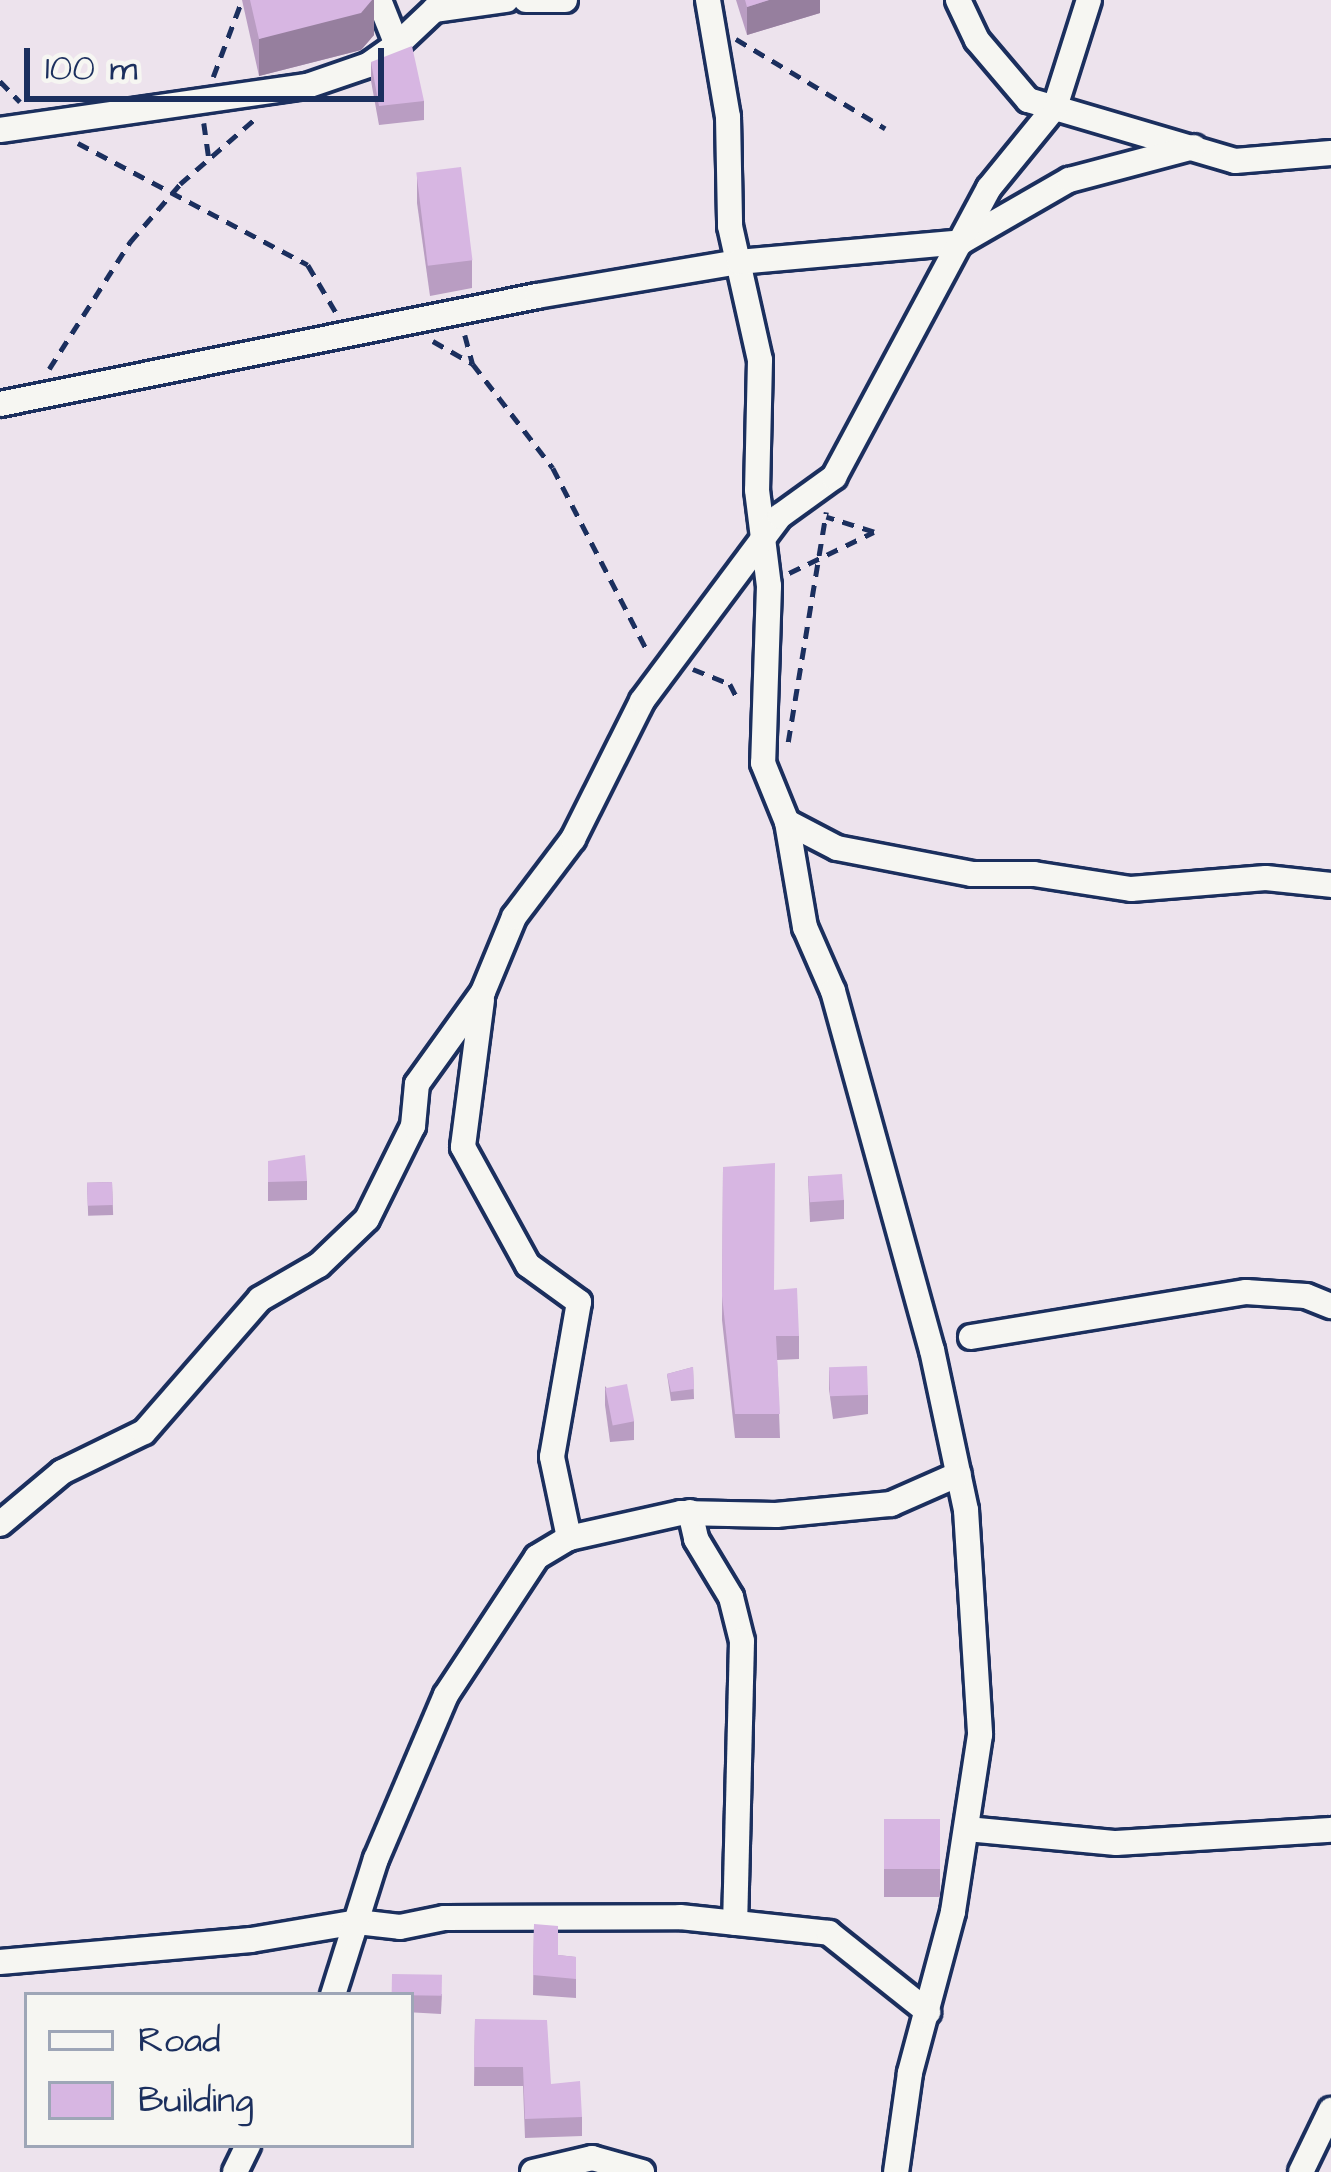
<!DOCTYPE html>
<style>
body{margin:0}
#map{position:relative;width:1331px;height:2172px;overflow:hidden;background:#ede3ed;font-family:"Architects Daughter",sans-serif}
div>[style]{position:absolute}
.path>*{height:4.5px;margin-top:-2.25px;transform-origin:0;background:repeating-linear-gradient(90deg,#1b2f5e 0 12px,transparent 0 21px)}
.roads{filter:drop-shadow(3px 0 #1b2f5e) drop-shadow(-3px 0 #1b2f5e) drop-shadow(0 3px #1b2f5e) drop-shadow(0 -3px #1b2f5e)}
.minor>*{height:24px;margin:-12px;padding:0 12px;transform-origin:12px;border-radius:12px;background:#f6f6f2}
.wall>*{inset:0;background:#b99dc2;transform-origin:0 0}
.shaded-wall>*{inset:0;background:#967f9e}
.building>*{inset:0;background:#d7b6e2;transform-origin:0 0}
span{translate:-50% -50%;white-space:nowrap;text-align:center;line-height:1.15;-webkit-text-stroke:9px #f6f6f2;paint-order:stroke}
.legend{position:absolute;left:24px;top:1992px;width:390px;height:156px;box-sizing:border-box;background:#f6f6f2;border:3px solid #9ea6b7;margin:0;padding:15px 21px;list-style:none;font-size:36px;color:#1b2f5e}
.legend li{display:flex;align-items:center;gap:24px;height:60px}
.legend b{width:60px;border:3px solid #9ea6b7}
.scale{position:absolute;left:24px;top:48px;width:360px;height:54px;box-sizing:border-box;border:6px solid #1b2f5e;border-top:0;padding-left:15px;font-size:36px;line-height:42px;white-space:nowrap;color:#1b2f5e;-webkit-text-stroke:9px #f6f6f2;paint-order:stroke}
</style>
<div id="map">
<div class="path">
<div style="left:736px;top:39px;width:174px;rotate:30.9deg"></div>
<div style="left:213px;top:77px;width:82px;rotate:-69.4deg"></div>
<div style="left:0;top:81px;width:29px;rotate:46deg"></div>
<div style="left:204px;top:123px;width:36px;rotate:82deg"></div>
<div style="left:78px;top:143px;width:260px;rotate:27.9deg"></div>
<div style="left:308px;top:265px;width:57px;rotate:59.4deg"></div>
<div style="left:465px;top:335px;width:30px;rotate:75deg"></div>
<div style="left:433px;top:341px;width:46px;rotate:29.9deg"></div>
<div style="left:473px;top:364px;width:131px;rotate:52.4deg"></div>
<div style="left:553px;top:468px;width:207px;rotate:62.7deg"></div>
<div style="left:49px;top:369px;width:151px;rotate:-57.5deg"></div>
<div style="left:130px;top:242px;width:77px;rotate:-49.2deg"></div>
<div style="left:180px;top:184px;width:102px;rotate:-41deg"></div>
<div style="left:789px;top:573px;width:94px;rotate:-25.8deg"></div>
<div style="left:874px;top:532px;width:50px;rotate:-162.6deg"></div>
<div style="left:693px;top:669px;width:40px;rotate:22deg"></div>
<div style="left:730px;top:684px;width:20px;rotate:63deg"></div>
<div style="left:788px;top:742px;width:233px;rotate:-80.6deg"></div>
</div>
<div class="roads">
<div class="minor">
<div style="left:526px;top:0;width:39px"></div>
<div style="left:708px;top:0;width:119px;rotate:80.3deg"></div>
<div style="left:728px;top:117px;width:109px;rotate:88.9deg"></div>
<div style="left:730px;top:226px;width:137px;rotate:77.4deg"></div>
<div style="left:760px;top:360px;width:130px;rotate:91.3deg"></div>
<div style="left:757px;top:490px;width:97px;rotate:82.9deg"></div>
<div style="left:769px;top:586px;width:177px;rotate:91.9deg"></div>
<div style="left:763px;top:763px;width:64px;rotate:67.9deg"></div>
<div style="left:787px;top:822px;width:107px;rotate:80.3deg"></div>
<div style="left:805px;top:927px;width:70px;rotate:66.4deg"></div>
<div style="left:833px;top:991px;width:372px;rotate:74.6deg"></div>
<div style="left:932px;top:1350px;width:164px;rotate:78deg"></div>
<div style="left:966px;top:1510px;width:225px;rotate:86.4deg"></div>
<div style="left:980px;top:1735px;width:179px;rotate:98.7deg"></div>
<div style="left:953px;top:1912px;width:167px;rotate:105deg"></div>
<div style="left:910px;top:2073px;width:100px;rotate:98deg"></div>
<div style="left:958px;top:0;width:44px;rotate:64.6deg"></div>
<div style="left:977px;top:40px;width:79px;rotate:49.6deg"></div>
<div style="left:1028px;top:100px;width:216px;rotate:16.4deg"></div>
<div style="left:1235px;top:161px;width:96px;rotate:-4.8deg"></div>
<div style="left:397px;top:45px;width:51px;rotate:-43.4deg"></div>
<div style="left:434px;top:10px;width:73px;rotate:-7.9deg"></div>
<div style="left:0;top:130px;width:310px;rotate:-8.2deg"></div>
<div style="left:307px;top:86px;width:65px;rotate:-19deg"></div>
<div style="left:368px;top:65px;width:35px;rotate:-35deg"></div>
<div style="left:397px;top:45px;width:48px;rotate:-111.8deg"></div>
<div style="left:0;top:404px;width:548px;rotate:-11.37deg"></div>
<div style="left:537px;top:296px;width:205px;rotate:-9.6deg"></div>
<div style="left:739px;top:262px;width:223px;rotate:-5.1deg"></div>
<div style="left:961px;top:242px;width:125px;rotate:-29.9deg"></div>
<div style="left:1069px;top:180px;width:129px;rotate:-14.8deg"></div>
<div style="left:787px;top:822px;width:56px;rotate:27.5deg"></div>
<div style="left:837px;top:848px;width:137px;rotate:10.9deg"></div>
<div style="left:972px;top:874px;width:62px"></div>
<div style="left:1034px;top:874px;width:98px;rotate:8.8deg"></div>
<div style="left:1131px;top:889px;width:135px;rotate:-4.7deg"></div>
<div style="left:1266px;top:878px;width:65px;rotate:6.1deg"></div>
<div style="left:482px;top:1000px;width:148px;rotate:97.4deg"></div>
<div style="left:463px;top:1147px;width:135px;rotate:61.2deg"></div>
<div style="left:528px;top:1265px;width:63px;rotate:36deg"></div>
<div style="left:579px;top:1302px;width:157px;rotate:99.9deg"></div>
<div style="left:552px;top:1457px;width:83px;rotate:78.1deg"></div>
<div style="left:971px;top:1337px;width:279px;rotate:-9.3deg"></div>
<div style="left:1246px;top:1292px;width:60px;rotate:3.8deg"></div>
<div style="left:1306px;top:1296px;width:27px;rotate:22deg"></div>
<div style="left:690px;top:1512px;width:28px;rotate:77deg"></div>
<div style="left:696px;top:1539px;width:68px;rotate:58.9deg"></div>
<div style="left:731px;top:1597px;width:45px;rotate:76deg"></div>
<div style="left:742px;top:1641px;width:282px;rotate:91.4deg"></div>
<div style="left:0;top:1524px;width:81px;rotate:-40deg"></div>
<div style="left:62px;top:1472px;width:91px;rotate:-26deg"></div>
<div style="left:144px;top:1432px;width:176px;rotate:-48.9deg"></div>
<div style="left:260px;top:1299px;width:68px;rotate:-30deg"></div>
<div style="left:319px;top:1265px;width:66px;rotate:-43.8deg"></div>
<div style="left:367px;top:1219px;width:104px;rotate:-63.7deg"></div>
<div style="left:413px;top:1126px;width:42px;rotate:-84.6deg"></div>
<div style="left:417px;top:1084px;width:113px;rotate:-54.3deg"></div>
<div style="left:483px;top:992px;width:81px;rotate:-67.5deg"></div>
<div style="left:514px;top:917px;width:98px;rotate:-52.9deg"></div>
<div style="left:573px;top:839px;width:154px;rotate:-63.4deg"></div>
<div style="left:642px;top:701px;width:231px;rotate:-53.3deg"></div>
<div style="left:780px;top:516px;width:67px;rotate:-35.8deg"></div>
<div style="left:834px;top:477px;width:328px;rotate:-61.8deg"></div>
<div style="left:989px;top:188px;width:104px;rotate:-50.8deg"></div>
<div style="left:1055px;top:107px;width:112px;rotate:-72.4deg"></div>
<div style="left:967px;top:1829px;width:150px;rotate:5.4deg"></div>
<div style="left:1116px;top:1843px;width:215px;rotate:-3.5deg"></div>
<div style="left:0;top:1962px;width:252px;rotate:-5deg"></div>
<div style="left:251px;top:1940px;width:108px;rotate:-9.6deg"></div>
<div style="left:357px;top:1922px;width:43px;rotate:6.6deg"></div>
<div style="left:400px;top:1927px;width:45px;rotate:-11.6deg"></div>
<div style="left:444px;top:1918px;width:236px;rotate:-0.2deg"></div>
<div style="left:680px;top:1917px;width:150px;rotate:6.1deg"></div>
<div style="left:829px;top:1933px;width:127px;rotate:38.6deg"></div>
<div style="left:333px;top:1995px;width:143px;rotate:-72.5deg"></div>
<div style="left:376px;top:1859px;width:178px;rotate:-66.9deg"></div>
<div style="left:446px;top:1695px;width:165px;rotate:-56.6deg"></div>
<div style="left:537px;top:1557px;width:37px;rotate:-31deg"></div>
<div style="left:569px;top:1538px;width:115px;rotate:-12.6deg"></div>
<div style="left:681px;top:1513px;width:95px;rotate:1.2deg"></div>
<div style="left:776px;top:1515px;width:116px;rotate:-5.5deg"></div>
<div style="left:891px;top:1504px;width:74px;rotate:-23.8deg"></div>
<div style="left:235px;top:2172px;width:30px;rotate:-64deg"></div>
<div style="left:533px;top:2172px;width:61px;rotate:-13.3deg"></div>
<div style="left:592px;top:2158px;width:52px;rotate:15.6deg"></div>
<div style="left:1301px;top:2172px;width:69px;rotate:-64.2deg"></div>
</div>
</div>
<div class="wall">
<div style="clip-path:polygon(242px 0,374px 0,374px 35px,361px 50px,259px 76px)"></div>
<div style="clip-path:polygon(736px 0,820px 0,820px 13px,747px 35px)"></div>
<div style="clip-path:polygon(371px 62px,424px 101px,424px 120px,379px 125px,371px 81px)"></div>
<div style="clip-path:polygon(417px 175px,472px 260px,472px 288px,430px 296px,417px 203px)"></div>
<div style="clip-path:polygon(268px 1161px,307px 1181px,307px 1200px,268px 1201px)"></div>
<div style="clip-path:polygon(723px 1167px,774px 1290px,799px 1336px,799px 1359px,777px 1360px,780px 1438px,735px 1438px,722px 1320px)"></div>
<div style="clip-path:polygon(808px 1176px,844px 1200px,844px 1219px,810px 1222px)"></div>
<div style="left:112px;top:1182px;width:33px;height:25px;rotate:88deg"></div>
<div style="clip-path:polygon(693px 1367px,694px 1399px,671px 1401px,667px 1374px)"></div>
<div style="clip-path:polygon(829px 1370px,868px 1395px,868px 1414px,833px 1419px,829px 1389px)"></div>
<div style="clip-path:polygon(605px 1386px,634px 1421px,634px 1440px,610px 1442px,605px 1405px)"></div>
<div style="left:884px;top:1819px;width:56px;height:78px"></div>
<div style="clip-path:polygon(534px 1924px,558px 1955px,576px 1957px,576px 1998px,533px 1995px)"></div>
<div style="left:442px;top:1994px;width:20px;height:31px;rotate:93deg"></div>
<div style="clip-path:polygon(475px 2019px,551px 2084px,582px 2117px,582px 2136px,525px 2138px,523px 2086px,474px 2086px)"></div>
</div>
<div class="shaded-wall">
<div style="clip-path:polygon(372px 0,374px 0,374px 35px,361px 50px,259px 76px,259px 39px)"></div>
<div style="clip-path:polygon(769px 0,820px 0,820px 13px,747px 35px,747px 7px)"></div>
</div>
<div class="building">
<div style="clip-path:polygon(250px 0,372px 0,361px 13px,259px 39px)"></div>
<div style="clip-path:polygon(745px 0,769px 0,747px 7px)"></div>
<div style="clip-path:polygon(412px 46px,424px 101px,379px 106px,371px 62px)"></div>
<div style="left:461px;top:167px;width:94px;height:45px;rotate:83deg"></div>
<div style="clip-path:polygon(305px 1155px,307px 1181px,268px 1182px,268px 1161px)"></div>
<div style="clip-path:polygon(775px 1163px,774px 1290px,797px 1288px,799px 1336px,776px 1336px,780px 1414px,735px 1414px,722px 1296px,723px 1167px)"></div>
<div style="left:842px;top:1174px;width:26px;height:34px;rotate:86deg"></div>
<div style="left:112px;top:1182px;width:23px;height:25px;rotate:88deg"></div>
<div style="left:867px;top:1366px;width:29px;height:38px;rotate:88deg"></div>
<div style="clip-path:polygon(693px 1367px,694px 1389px,671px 1392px,667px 1374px)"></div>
<div style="left:627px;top:1384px;width:38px;height:22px;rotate:79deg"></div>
<div style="left:884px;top:1819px;width:56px;height:50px"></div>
<div style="clip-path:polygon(534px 1924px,558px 1926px,558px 1955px,576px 1957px,576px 1979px,533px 1975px)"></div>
<div style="left:392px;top:1974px;width:50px;height:21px;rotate:1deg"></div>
<div style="clip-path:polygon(475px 2019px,547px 2020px,551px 2084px,580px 2081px,582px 2117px,525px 2119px,523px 2067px,474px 2067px)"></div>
</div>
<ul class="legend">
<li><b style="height:15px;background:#f6f6f2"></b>Road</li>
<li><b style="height:33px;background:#d7b6e2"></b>Building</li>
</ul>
<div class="scale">100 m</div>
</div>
